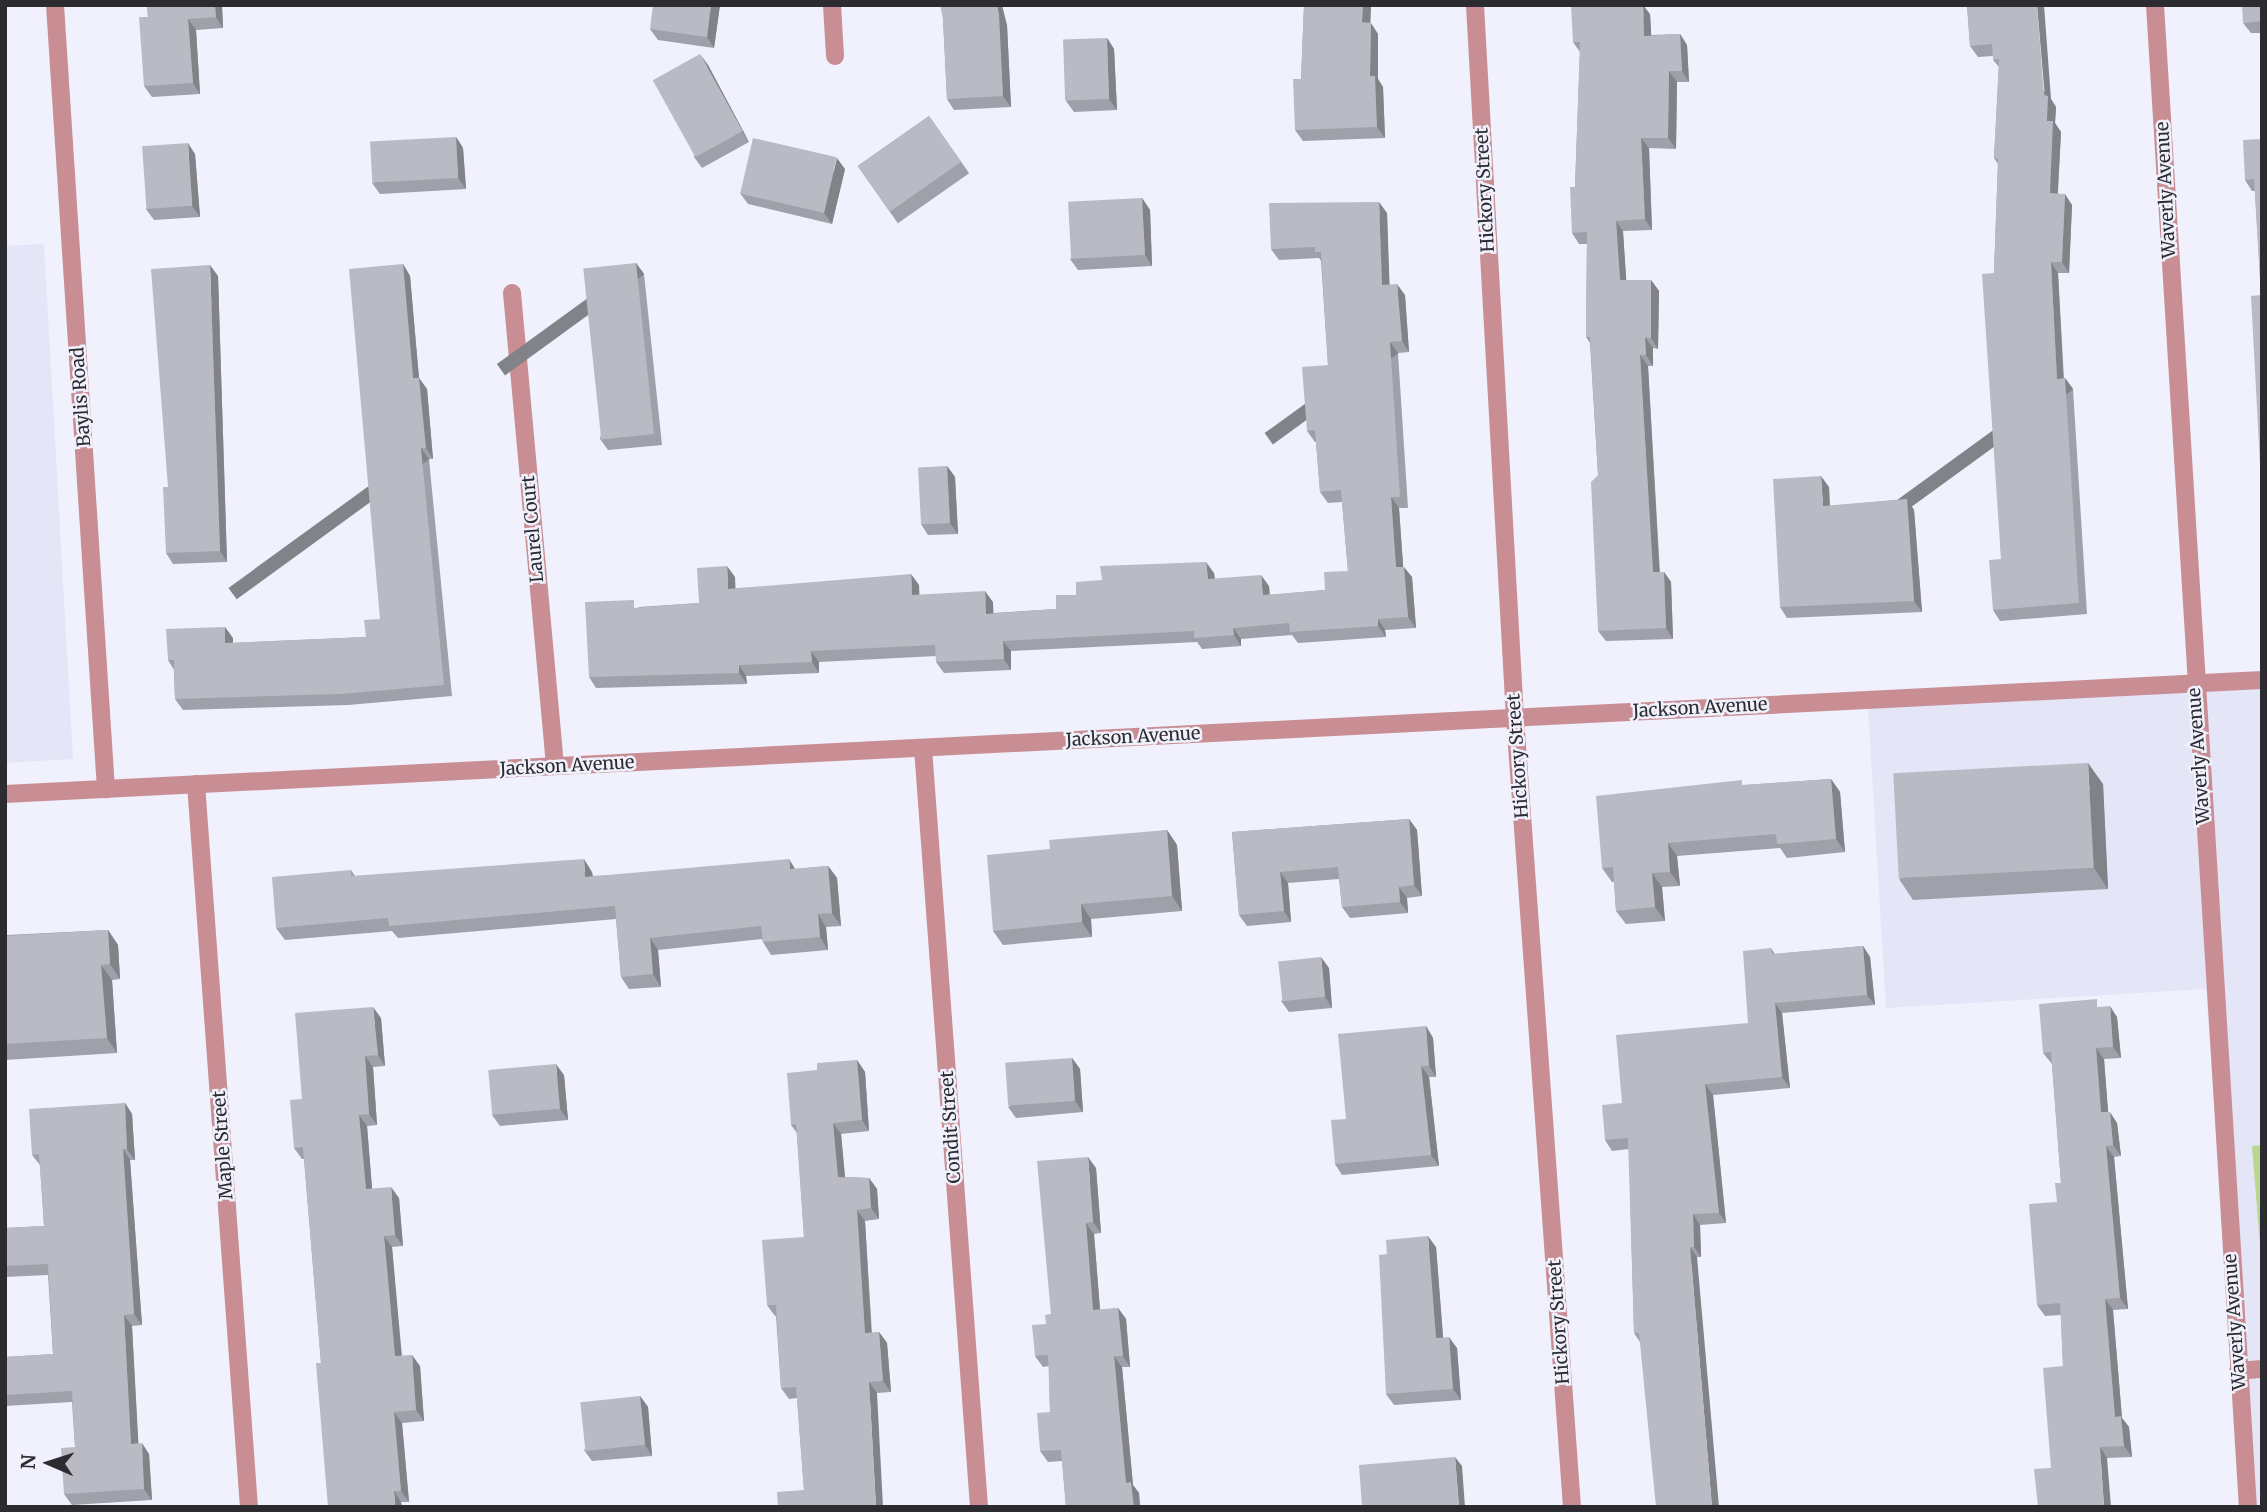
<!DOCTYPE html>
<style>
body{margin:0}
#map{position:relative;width:2267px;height:1512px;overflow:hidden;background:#f0f1fc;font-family:Merriweather,serif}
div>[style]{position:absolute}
.built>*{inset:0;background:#e4e5f7}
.green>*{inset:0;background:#b9d68e}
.minor>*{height:18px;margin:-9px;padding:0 9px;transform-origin:9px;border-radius:9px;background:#c98d94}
.wall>*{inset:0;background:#9fa0a9;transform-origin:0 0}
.shaded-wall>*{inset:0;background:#828289;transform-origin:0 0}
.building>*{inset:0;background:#b9bac4;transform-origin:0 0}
span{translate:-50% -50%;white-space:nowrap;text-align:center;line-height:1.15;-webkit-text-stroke:5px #f0f1fc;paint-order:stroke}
.street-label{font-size:18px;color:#2c2c30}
.frame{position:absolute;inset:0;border:7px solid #2c2c30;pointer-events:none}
.north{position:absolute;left:14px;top:1428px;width:70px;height:70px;-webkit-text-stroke:5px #f0f1fc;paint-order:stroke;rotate:273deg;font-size:19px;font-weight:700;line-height:28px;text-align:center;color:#2c2c30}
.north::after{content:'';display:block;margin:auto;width:24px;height:32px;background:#2c2c30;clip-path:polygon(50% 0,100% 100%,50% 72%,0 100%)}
</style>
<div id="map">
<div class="built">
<div style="clip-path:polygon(44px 244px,73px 759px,5px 763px,5px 246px)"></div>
<div style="clip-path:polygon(2262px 685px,2262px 1507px,2243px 1507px,2206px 989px,1886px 1008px,1868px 708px)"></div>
</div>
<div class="green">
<div style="clip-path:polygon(2262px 1145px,2262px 1270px,2252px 1146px)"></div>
</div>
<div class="minor">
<div style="left:55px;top:5px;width:786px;rotate:86.28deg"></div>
<div style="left:832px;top:5px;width:51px;rotate:86.6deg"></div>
<div style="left:1475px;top:5px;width:714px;rotate:86.79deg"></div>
<div style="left:1515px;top:718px;width:791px;rotate:85.87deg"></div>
<div style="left:2155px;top:5px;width:1505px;rotate:86.46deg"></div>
<div style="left:512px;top:293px;width:475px;rotate:84.8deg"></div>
<div style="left:923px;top:748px;width:761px;rotate:85.78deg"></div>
<div style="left:196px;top:784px;width:725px;rotate:85.81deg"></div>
<div style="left:5px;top:794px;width:2260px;rotate:-2.89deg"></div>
<div style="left:2238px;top:1371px;width:24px;rotate:-5deg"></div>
</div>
<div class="wall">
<div style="clip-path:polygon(147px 5px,222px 5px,223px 28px,196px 30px,200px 94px,152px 97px,144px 86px,148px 17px)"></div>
<div style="clip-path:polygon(720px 5px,714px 48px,658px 40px,650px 29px)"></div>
<div style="clip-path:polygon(1304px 5px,1371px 5px,1370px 23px,1378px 34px,1378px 79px,1383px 87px,1385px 138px,1303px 141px,1295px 130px,1301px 79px)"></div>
<div style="clip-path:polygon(1967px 5px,2051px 99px,2056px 107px,2055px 123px,2061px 132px,2058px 193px,2072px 205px,2069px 273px,2058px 273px,2064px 378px,2065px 378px,2073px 389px,2087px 614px,2000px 621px,1993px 610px,2001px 559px,1994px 273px,1998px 164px,1994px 158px,1999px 67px,1993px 60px,1993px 56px,1978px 57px,1970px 46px)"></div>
<div style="clip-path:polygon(2262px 5px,2262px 33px,2251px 33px,2243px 23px)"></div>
<div style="clip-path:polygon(1650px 14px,1651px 35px,1680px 34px,1687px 45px,1689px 82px,1677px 82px,1676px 149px,1649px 148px,1652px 230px,1623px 231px,1626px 280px,1651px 280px,1659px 291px,1658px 349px,1653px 348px,1653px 366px,1648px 366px,1660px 572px,1664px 572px,1671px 582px,1673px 639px,1606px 641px,1598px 631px,1598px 475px,1590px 343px,1586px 337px,1587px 244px,1579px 244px,1572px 233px,1575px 187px,1580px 52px,1573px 42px)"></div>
<div style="clip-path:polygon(943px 19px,1007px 25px,1011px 107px,954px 110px,947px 99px)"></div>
<div style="clip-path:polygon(1107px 38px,1114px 49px,1117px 110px,1074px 112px,1066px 101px)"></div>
<div style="clip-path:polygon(708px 65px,749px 142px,702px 168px,694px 157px)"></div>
<div style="left:929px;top:116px;width:70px;height:87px;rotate:55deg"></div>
<div style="clip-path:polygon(456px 137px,463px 148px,466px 189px,380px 194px,372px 183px)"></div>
<div style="clip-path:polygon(2262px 139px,2261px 295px,2255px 191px,2252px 191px,2245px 180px)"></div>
<div style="clip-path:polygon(195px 154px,200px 217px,154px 220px,146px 209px)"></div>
<div style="clip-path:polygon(845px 169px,832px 224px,748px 204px,740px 193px)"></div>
<div style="clip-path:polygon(1142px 198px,1150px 210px,1152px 266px,1078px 270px,1070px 259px)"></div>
<div style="clip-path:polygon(1387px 213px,1389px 284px,1405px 295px,1409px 352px,1398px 353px,1408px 508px,1399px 508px,1403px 567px,1412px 577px,1416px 628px,1385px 630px,1386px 637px,1298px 643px,1292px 635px,1241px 639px,1241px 646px,1202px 649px,1197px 642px,1011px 651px,1011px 670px,944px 673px,936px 662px,936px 656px,819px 662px,819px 673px,746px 676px,747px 684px,596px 688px,589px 677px,639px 607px,699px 603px,735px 577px,735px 588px,919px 585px,919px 595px,993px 602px,993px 613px,1056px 609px,1076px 595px,1214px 573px,1215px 579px,1269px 586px,1270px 595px,1325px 590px,1348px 571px,1342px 502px,1328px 503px,1320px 492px,1316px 442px,1315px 442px,1307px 431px,1328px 365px,1321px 261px,1319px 258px,1279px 260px,1271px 249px)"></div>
<div style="clip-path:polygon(636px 263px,644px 274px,662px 445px,608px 450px,600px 439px)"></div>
<div style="clip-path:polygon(403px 264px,410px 276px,419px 378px,427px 389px,433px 459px,429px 459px,452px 696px,348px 705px,183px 710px,175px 699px,174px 670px,168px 660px,233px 638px,233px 643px,366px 637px,380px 619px)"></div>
<div style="clip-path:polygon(218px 276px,227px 562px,173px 564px,166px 553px,168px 487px)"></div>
<div style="clip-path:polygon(947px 466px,955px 477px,958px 534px,928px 535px,921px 524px)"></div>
<div style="clip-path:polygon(1829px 487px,1830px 506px,1907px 499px,1914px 510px,1922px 612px,1787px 618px,1780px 607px)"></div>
<div style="clip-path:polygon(1831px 779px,1840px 792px,1845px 852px,1787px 858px,1780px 848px,1677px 856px,1680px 886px,1662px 887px,1665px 921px,1626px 924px,1616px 911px,1614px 882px,1612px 882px,1602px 868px,1746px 785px)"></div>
<div style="clip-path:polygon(2103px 784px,2108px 889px,1913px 900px,1899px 879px)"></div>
<div style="clip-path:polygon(1409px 819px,1417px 830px,1422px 896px,1407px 898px,1408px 913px,1350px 918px,1342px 907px,1339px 879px,1288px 883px,1291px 922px,1247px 926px,1239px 915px,1232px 832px)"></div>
<div style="clip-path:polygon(1167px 830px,1177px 845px,1182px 911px,1091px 919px,1092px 937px,1003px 945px,993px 931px,1050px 849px)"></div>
<div style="clip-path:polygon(828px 866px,837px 878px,841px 926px,826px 927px,828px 950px,771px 955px,763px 942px,762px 939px,658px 950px,661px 987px,629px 989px,621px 977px,616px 919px,398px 938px,392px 931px,285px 940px,276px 928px,351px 870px,355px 876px,592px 872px,593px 876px,795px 869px)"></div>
<div style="clip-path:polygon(5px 908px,7px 935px,108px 930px,118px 945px,120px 979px,112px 980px,117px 1053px,5px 1060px)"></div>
<div style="clip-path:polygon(1863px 946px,1870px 957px,1875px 1005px,1782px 1013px,1790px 1088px,1713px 1095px,1726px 1223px,1700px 1225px,1701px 1257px,1697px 1257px,1640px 1342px,1634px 1333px,1629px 1149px,1612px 1151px,1605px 1140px,1622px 1103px,1748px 1023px,1771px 948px,1775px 954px)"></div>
<div style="clip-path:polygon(1329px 968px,1332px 1008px,1289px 1012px,1281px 1001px)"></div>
<div style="clip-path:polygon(2102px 1007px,2117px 1017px,2121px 1058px,2104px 1059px,2108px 1112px,2117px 1123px,2121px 1156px,2114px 1157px,2128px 1309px,2113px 1310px,2122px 1418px,2129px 1427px,2132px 1457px,2107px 1458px,2051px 1468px,2063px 1366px,2061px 1315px,2045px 1316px,2037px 1305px,2061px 1183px,2052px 1064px,2043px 1053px)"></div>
<div style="clip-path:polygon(381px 1018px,385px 1066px,373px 1067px,377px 1125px,367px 1126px,372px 1189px,399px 1198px,403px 1246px,392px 1247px,401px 1356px,420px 1366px,424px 1421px,402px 1423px,409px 1502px,401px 1502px,402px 1507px,321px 1363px,304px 1159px,302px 1159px,294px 1148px,302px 1099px)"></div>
<div style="clip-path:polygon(1426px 1026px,1433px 1038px,1436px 1077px,1429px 1077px,1439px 1166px,1342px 1175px,1335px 1164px)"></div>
<div style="clip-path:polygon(1072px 1058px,1080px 1069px,1083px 1112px,1016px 1118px,1008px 1107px)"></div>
<div style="clip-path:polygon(857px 1060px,865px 1072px,869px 1131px,841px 1134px,845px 1177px,869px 1178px,877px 1189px,879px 1219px,865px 1221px,872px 1333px,879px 1332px,887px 1343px,891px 1392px,877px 1393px,804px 1490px,797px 1398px,789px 1399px,781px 1388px,776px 1316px,775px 1316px,767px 1305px,804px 1237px,797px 1133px,791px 1125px,817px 1070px)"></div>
<div style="clip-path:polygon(564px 1075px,568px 1120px,500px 1126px,492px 1115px)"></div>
<div style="clip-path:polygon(125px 1103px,132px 1114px,135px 1160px,130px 1160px,142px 1325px,132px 1326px,138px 1443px,149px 1454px,152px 1500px,72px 1505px,64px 1494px,75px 1447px,72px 1402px,5px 1406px,5px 1357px,53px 1354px,48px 1275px,5px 1277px,5px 1228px,44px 1226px,40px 1165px,32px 1155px)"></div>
<div style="clip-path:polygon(1096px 1168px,1101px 1233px,1094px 1234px,1100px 1310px,1118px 1308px,1126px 1319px,1130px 1367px,1122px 1367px,1133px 1485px,1139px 1493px,1140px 1507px,1066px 1507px,1062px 1461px,1048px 1462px,1040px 1451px,1050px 1412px,1049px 1366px,1043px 1367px,1035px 1356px,1046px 1324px,1051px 1314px)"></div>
<div style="clip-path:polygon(1436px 1247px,1443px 1337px,1457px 1348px,1461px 1400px,1394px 1405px,1386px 1394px,1387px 1254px)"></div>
<div style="clip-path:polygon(640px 1396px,648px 1407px,652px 1456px,592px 1461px,584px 1450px)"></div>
</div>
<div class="shaded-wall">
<div style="clip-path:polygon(215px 5px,222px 5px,223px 28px,216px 17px)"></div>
<div style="clip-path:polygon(711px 5px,720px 5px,714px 48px,707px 37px)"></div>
<div style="clip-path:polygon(997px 5px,1002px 5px,1007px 25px,1011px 107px,1003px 96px)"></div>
<div style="clip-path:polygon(1363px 5px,1371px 5px,1370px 33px,1362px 22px)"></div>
<div style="clip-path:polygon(1643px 5px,1650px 14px,1652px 47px,1644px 36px)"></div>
<div style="clip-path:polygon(2037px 5px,2044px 5px,2051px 99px,2056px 107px,2055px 123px,2061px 132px,2057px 204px,2050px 193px,2047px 121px)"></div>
<div style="clip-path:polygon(188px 19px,196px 30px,200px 94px,193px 83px)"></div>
<div style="clip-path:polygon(1371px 23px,1378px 34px,1378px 79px,1383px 87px,1385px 138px,1377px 127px,1370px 76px)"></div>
<div style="clip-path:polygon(1680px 34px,1687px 45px,1689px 82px,1682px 71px)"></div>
<div style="clip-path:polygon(1107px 38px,1114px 49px,1117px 110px,1109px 99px)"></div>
<div style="clip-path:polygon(700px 54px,708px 65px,749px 142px,742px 131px)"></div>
<div style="clip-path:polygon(1669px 71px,1677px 82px,1676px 149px,1668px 138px)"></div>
<div style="clip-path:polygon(456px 137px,463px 148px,466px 189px,458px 178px)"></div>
<div style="clip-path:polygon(1641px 138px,1649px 148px,1652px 230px,1645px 219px)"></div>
<div style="clip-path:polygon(188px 143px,195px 154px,200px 217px,192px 206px)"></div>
<div style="clip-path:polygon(837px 158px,845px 169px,832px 224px,824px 213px)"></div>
<div style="clip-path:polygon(2065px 194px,2072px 205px,2069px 273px,2062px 262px)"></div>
<div style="clip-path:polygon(1142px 198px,1150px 210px,1152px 266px,1145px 255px)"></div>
<div style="clip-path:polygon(1379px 202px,1387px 213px,1390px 296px,1382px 285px)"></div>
<div style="clip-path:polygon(1616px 221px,1623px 231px,1627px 291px,1620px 280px)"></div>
<div style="clip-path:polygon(2051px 262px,2058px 273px,2064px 390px,2057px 379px)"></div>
<div style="left:636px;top:263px;width:14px;height:172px;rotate:54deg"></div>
<div style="clip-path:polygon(403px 264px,410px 276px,419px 378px,427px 389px,433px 459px,426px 448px,413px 378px)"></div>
<div style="clip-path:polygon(210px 265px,218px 276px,227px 562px,220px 551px)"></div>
<div style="clip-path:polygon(1651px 280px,1659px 291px,1658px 349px,1651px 338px)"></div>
<div style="clip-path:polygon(1397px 284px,1405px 295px,1409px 352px,1402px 341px)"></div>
<div style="clip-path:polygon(1645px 337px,1653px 348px,1653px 366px,1646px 355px)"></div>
<div style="left:1390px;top:342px;width:14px;height:155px;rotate:54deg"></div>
<div style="clip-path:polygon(1640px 355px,1648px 366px,1660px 583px,1653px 572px)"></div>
<div style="left:2065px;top:378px;width:14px;height:225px;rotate:54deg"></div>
<div style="left:421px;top:448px;width:14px;height:238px;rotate:54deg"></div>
<div style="clip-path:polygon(947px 466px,955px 477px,958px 534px,950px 523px)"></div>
<div style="clip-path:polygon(1821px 476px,1829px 487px,1830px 517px,1823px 506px)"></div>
<div style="clip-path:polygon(1391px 497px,1399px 508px,1404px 578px,1396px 567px)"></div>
<div style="clip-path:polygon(1907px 499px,1914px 510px,1922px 612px,1914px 601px)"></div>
<div style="clip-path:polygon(1206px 562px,1214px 573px,1216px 590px,1208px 579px)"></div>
<div style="clip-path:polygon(727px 566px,735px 577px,736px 600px,728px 589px)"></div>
<div style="clip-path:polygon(1404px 567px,1412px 577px,1416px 628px,1408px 617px)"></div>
<div style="clip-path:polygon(1664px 572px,1671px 582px,1673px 639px,1666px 628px)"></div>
<div style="clip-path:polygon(911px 574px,919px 585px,920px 606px,912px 595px)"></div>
<div style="clip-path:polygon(1261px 575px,1269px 586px,1270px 606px,1263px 595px)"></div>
<div style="clip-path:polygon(985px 591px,993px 602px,994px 625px,986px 614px)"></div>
<div style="clip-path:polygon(1378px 619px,1385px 630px,1386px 637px,1378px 626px)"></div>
<div style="clip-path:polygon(225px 627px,233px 638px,233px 654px,225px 643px)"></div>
<div style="clip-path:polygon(1233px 628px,1241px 639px,1241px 646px,1234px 635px)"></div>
<div style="clip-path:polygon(1003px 641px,1011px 651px,1011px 670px,1004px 659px)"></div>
<div style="clip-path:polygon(811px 651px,819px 662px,819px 673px,812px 662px)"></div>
<div style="clip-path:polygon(739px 665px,746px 676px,747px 684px,739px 673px)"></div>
<div style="clip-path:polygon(2088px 763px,2103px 784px,2108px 889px,2094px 868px)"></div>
<div style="clip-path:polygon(1831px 779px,1840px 792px,1845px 852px,1836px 839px)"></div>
<div style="clip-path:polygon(1409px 819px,1417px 830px,1422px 896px,1414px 885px)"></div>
<div style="clip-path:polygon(1167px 830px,1177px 845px,1182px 911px,1172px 896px)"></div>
<div style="clip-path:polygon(1668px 843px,1677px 856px,1680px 886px,1670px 872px)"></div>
<div style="clip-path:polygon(584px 859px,592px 872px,594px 890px,585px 877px)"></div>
<div style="clip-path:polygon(789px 859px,797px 872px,790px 869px)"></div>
<div style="clip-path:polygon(828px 866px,837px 878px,841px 926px,832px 913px)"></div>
<div style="clip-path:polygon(1280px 872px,1288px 883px,1291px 922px,1284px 911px)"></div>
<div style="clip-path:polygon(1652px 873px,1662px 887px,1665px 921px,1655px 907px)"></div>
<div style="clip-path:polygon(1399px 887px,1407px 898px,1408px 913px,1400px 902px)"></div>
<div style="clip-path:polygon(1081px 904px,1091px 919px,1092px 937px,1082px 922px)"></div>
<div style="clip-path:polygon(5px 908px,8px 951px,5px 947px)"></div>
<div style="clip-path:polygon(818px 914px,826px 927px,828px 950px,820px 937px)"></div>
<div style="clip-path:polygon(108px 930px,118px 945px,120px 979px,110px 964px)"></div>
<div style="clip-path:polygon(650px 938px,658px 950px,661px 987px,653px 974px)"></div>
<div style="clip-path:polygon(1863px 946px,1870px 957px,1875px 1005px,1867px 995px)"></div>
<div style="clip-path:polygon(1321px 957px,1329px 968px,1332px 1008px,1325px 997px)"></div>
<div style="clip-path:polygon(101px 965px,112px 980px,117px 1053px,107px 1038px)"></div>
<div style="clip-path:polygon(1775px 1003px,1782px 1013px,1790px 1088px,1782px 1077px)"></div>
<div style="clip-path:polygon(2110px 1006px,2117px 1017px,2121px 1058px,2113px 1047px)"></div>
<div style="clip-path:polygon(373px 1007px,381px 1018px,385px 1066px,378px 1055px)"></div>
<div style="clip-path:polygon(1426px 1026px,1433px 1038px,1436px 1077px,1429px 1066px)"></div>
<div style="clip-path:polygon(2096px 1048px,2104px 1059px,2109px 1123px,2101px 1112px)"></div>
<div style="clip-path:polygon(365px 1056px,373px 1067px,377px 1125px,369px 1114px)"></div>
<div style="clip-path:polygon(1072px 1058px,1080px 1069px,1083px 1112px,1075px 1101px)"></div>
<div style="clip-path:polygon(857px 1060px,865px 1072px,869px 1131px,862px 1120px)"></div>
<div style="clip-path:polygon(556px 1064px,564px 1075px,568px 1120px,560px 1109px)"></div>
<div style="clip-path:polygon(1421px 1066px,1429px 1077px,1439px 1166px,1431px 1155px)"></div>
<div style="clip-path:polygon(1705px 1084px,1713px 1095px,1726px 1223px,1719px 1213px)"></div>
<div style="clip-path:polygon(125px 1103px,132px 1114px,135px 1160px,127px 1149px)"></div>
<div style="clip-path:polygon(2110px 1112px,2117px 1123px,2121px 1156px,2113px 1145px)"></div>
<div style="clip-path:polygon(359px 1115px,367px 1126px,373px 1200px,366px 1189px)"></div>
<div style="clip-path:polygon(833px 1123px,841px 1134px,846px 1188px,838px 1177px)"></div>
<div style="clip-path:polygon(2106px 1146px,2114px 1157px,2128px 1309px,2120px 1298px)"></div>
<div style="clip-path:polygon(123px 1149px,130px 1160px,142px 1325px,134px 1314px)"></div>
<div style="clip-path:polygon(1088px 1157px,1096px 1168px,1101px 1233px,1093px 1222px)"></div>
<div style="clip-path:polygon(869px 1178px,877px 1189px,879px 1219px,871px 1208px)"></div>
<div style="clip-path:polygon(391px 1187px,399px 1198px,403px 1246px,395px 1235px)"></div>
<div style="clip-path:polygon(857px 1210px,865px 1221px,872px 1344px,865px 1333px)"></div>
<div style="clip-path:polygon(1693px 1214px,1700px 1225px,1701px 1257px,1694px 1247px)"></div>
<div style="clip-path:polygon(1086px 1223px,1094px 1234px,1101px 1322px,1093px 1310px)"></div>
<div style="clip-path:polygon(384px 1236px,392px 1247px,403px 1368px,395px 1356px)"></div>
<div style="clip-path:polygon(1428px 1236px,1436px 1247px,1444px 1349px,1436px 1338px)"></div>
<div style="clip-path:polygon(1690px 1247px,1697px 1257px,1719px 1507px,1712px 1507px)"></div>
<div style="clip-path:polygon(2105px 1299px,2113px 1310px,2122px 1418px,2129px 1427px,2132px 1457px,2124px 1446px,2115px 1417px)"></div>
<div style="clip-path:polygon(1118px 1308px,1126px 1319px,1130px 1367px,1123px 1356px)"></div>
<div style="clip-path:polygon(124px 1315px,132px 1326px,139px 1454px,131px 1444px)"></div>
<div style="clip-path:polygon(879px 1332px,887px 1343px,891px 1392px,883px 1381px)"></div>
<div style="clip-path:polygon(1449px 1337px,1457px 1348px,1461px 1400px,1453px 1389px)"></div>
<div style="clip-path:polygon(412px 1355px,420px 1366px,424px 1421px,416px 1410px)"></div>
<div style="clip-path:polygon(1114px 1356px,1122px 1367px,1133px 1485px,1139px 1493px,1140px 1507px,1134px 1507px,1126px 1483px)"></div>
<div style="clip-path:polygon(869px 1382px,877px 1393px,883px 1507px,876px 1507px)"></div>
<div style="clip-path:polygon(640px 1396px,648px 1407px,652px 1456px,645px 1445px)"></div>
<div style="clip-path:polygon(394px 1412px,402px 1423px,409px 1502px,401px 1491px)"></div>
<div style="clip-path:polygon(142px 1443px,149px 1454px,152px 1500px,144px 1489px)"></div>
<div style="clip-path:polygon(2100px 1447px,2107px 1458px,2111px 1507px,2104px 1507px)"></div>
<div style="clip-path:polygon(1455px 1457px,1462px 1466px,1465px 1507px,1459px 1507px)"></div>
<div style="clip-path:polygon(394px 1491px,401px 1502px,402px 1507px,395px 1507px)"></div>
<div style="clip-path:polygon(5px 1493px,6px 1495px,7px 1507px,5px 1507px)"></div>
</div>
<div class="building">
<div style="clip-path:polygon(147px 5px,215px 5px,216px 17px,188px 19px,193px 83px,144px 86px,139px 17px,148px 17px)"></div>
<div style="clip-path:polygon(653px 5px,711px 5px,707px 37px,650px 29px)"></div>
<div style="clip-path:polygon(940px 5px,997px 5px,999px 14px,1003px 96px,947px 99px,943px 19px)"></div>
<div style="clip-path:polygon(1304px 5px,1363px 5px,1362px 22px,1371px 23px,1370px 76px,1375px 76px,1377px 127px,1295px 130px,1293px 79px,1301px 79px)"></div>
<div style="clip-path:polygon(1571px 5px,1643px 5px,1644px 36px,1680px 34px,1682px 71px,1669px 71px,1668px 138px,1641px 138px,1645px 219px,1616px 221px,1620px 280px,1651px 280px,1651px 338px,1645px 337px,1646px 355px,1640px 355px,1653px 572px,1664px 572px,1666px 628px,1598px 631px,1591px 482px,1598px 475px,1590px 337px,1586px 337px,1587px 232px,1572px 233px,1570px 187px,1575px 187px,1580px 42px,1573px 42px)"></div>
<div style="clip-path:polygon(1967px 5px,2037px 5px,2044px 95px,2048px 96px,2047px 121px,2053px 121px,2050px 193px,2065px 194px,2062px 262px,2051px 262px,2057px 379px,2065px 378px,2079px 603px,1993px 610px,1989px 560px,2001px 559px,1982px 274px,1994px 273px,1998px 159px,1994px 158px,1999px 59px,1993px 60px,1992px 44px,1970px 46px)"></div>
<div style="clip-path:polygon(2242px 5px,2262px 5px,2262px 21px,2243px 23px)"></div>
<div style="left:1107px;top:38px;width:61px;height:44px;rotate:88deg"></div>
<div style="left:700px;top:54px;width:88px;height:54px;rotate:61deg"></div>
<div style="left:929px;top:116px;width:56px;height:87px;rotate:55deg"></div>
<div style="left:456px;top:137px;width:41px;height:86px;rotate:87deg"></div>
<div style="left:753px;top:138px;width:86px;height:57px;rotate:13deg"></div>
<div style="clip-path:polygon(2262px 139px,2262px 501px,2251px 296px,2261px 295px,2254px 179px,2245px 180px,2243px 140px)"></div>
<div style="left:188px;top:143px;width:63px;height:46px;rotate:86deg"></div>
<div style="left:1142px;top:198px;width:57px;height:74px;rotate:87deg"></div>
<div style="clip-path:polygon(1379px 202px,1382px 285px,1397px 284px,1402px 341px,1390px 342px,1400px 497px,1391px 497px,1396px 567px,1404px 567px,1408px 617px,1378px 619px,1378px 626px,1290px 632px,1289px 623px,1233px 628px,1234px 635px,1194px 638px,1194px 631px,1003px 641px,1004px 659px,936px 662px,935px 645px,811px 651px,812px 662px,739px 665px,739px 673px,589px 677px,585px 602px,634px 600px,634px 608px,699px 603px,697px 568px,727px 566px,728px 589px,911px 574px,912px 595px,985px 591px,986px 614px,1056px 609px,1056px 595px,1076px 595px,1076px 582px,1102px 580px,1100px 566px,1206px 562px,1208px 579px,1261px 575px,1263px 595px,1325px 590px,1324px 572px,1348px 571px,1341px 490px,1320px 492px,1315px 430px,1307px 431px,1302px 367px,1328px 365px,1321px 252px,1315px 252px,1315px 247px,1271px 249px,1269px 203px)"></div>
<div style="left:636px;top:263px;width:172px;height:53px;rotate:84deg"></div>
<div style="clip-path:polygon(403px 264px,413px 378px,419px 378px,426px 448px,421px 448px,444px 685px,340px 694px,175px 699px,174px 660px,168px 660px,166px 629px,225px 627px,225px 643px,366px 637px,364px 620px,380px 619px,349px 269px)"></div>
<div style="clip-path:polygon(210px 265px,220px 551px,166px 553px,163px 487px,168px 487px,151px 269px)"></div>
<div style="left:947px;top:466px;width:57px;height:29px;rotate:87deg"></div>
<div style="clip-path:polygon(1821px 476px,1823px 506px,1907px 499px,1914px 601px,1780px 607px,1773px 479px)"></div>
<div style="left:2088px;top:763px;width:105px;height:195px;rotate:87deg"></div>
<div style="clip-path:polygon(1831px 779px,1836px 839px,1777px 844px,1776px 834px,1668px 843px,1670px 872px,1652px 873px,1655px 907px,1616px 911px,1613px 867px,1602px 868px,1596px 796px,1742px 780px,1742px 785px)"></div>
<div style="clip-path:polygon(1409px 819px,1414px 885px,1399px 887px,1400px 902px,1342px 907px,1338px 867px,1280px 872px,1284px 911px,1239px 915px,1232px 832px)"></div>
<div style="clip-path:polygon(1167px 830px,1172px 896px,1081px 904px,1082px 922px,993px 931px,987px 855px,1050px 849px,1049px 840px)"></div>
<div style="clip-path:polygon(584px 859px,585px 877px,789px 859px,790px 869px,828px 866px,832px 913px,818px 914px,820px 937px,763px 942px,761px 926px,650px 938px,653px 974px,621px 977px,615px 906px,389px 926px,388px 918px,276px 928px,272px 877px,351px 870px,351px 876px)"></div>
<div style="clip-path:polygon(108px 930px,110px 964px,101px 965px,107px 1038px,5px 1044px,5px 936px)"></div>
<div style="clip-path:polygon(1863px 946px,1867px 995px,1775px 1003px,1782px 1077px,1705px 1084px,1719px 1213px,1693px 1214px,1694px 1247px,1690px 1247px,1712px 1507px,1656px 1507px,1639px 1333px,1634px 1333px,1628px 1138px,1605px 1140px,1602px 1105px,1622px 1103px,1616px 1035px,1748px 1023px,1743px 951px,1771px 948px,1772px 954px)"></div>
<div style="left:1321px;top:957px;width:40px;height:43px;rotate:84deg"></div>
<div style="clip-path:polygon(2097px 999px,2097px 1007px,2110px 1006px,2113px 1047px,2096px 1048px,2101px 1112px,2110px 1112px,2113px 1145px,2106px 1146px,2120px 1298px,2105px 1299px,2115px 1417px,2121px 1416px,2124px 1446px,2100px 1447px,2104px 1507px,2038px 1507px,2034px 1469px,2051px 1468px,2043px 1368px,2063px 1366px,2060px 1303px,2037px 1305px,2029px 1204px,2057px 1202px,2055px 1183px,2061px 1183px,2051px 1052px,2043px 1053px,2039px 1004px)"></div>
<div style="clip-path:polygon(373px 1007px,378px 1055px,365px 1056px,369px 1114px,359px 1115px,366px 1189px,391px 1187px,395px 1235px,384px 1236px,395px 1356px,412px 1355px,416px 1410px,394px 1412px,401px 1491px,394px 1491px,395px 1507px,328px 1507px,316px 1363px,321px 1363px,303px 1147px,294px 1148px,290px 1100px,302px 1099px,295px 1013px)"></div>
<div style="clip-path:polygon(1426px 1026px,1429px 1066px,1421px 1066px,1431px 1155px,1335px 1164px,1331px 1120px,1346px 1119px,1338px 1034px)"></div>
<div style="left:1072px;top:1058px;width:43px;height:67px;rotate:86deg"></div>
<div style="clip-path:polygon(857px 1060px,862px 1120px,833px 1123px,838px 1177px,869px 1178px,871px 1208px,857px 1210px,865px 1333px,879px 1332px,883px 1381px,869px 1382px,876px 1507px,778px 1507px,777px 1492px,804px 1490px,796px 1387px,781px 1388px,776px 1305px,767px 1305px,762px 1240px,804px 1237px,796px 1124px,791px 1125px,787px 1073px,817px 1070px,817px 1063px)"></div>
<div style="left:556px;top:1064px;width:45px;height:68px;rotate:85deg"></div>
<div style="clip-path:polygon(125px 1103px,127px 1149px,123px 1149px,134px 1314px,124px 1315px,131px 1444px,142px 1443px,144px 1489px,64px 1494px,61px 1448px,75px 1447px,72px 1391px,5px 1395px,5px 1357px,53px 1354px,48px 1264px,5px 1266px,5px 1228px,44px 1226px,39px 1154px,32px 1155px,29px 1109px)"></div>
<div style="clip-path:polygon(1088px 1157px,1093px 1222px,1086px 1223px,1093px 1310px,1118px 1308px,1123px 1356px,1114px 1356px,1126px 1483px,1131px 1482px,1134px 1507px,1066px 1507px,1061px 1450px,1040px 1451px,1037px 1413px,1050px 1412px,1048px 1355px,1035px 1356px,1032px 1325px,1046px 1324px,1045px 1315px,1051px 1314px,1037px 1161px)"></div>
<div style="clip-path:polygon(1428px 1236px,1436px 1338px,1449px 1337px,1453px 1389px,1386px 1394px,1379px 1255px,1387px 1254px,1386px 1240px)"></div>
<div style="left:640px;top:1396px;width:49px;height:60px;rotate:84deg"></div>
<div style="clip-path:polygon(1455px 1457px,1459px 1507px,1362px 1507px,1359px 1465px)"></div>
</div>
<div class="street-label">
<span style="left:1485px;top:190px;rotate:-93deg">Hickory Street</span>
<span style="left:2166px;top:190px;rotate:-93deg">Waverly Avenue</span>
<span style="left:81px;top:397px;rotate:-94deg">Baylis Road</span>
<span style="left:533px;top:529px;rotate:-95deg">Laurel Court</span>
<span style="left:1700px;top:708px;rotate:-3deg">Jackson Avenue</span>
<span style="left:1133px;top:737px;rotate:-3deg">Jackson Avenue</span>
<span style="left:1518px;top:756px;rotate:-94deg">Hickory Street</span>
<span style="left:2199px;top:756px;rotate:-94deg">Waverly Avenue</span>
<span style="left:567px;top:766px;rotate:-3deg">Jackson Avenue</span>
<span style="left:951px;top:1127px;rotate:-94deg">Condit Street</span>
<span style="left:223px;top:1145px;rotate:-94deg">Maple Street</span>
<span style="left:1559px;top:1322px;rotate:-94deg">Hickory Street</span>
<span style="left:2235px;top:1322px;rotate:-94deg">Waverly Avenue</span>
</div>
<div class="frame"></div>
<div class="north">N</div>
</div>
